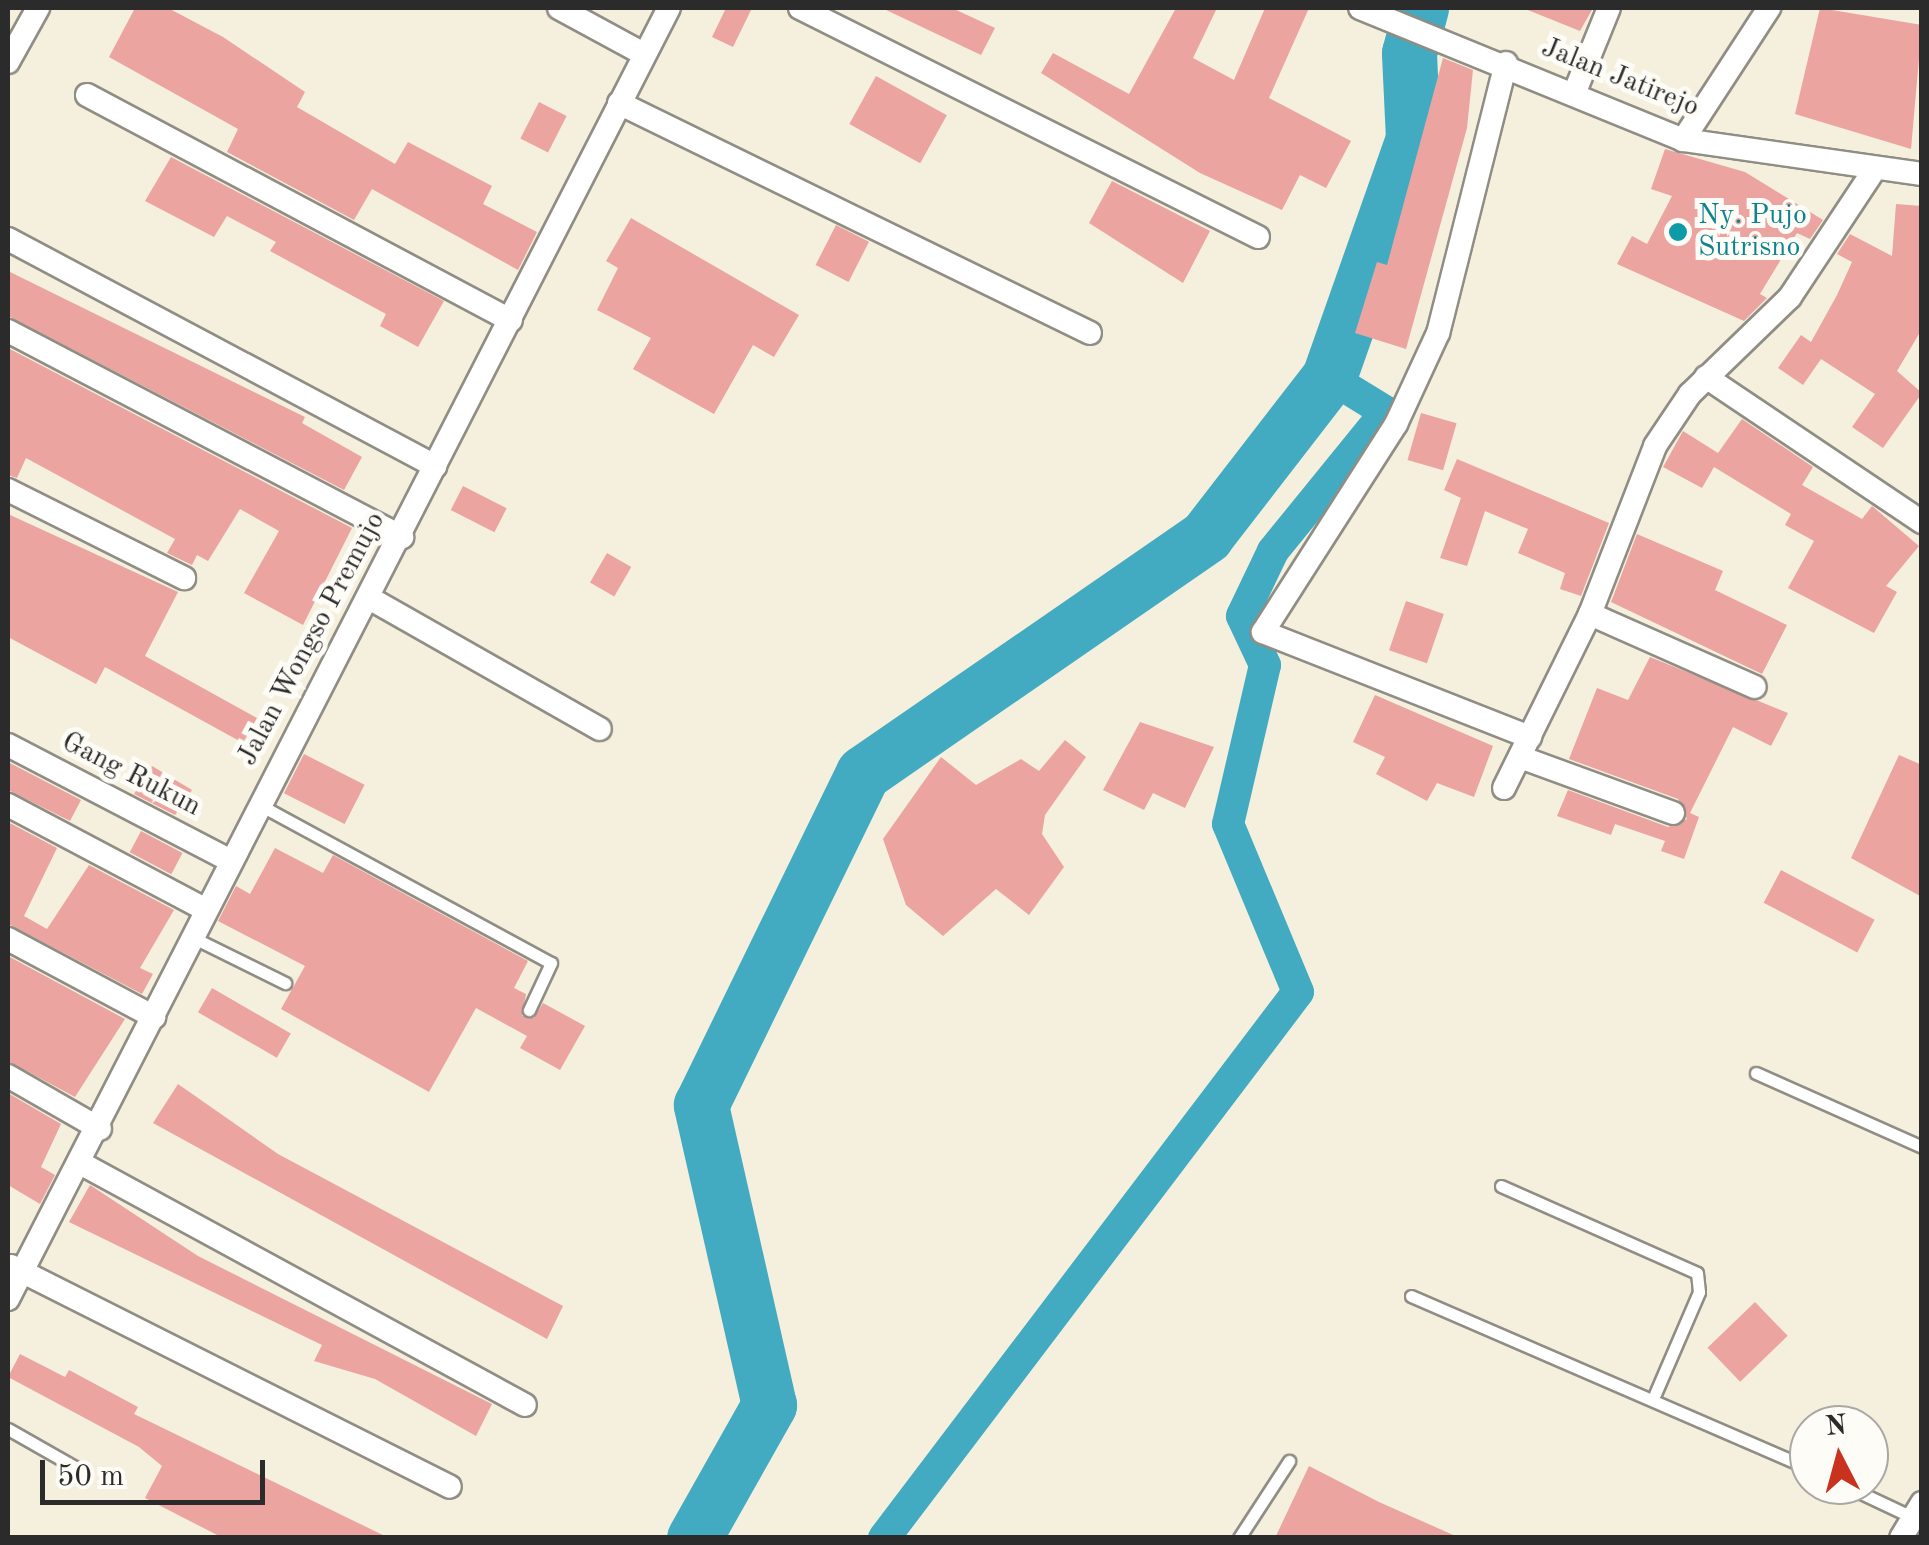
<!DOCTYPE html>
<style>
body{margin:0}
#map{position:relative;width:1929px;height:1545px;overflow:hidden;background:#f5efdd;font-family:"Old Standard TT",serif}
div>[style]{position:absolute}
.canal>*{height:32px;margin:-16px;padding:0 16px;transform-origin:16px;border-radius:16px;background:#42abc2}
.river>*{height:55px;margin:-27.5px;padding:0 27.5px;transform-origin:27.5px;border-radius:27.5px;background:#42abc2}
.building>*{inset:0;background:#eba49f;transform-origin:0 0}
.roads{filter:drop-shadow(2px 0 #908d84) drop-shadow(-2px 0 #908d84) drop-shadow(0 2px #908d84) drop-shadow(0 -2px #908d84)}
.lane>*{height:11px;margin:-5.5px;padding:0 5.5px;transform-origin:5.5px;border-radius:5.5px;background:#fff}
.street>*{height:22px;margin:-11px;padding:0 11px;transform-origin:11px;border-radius:11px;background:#fff}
.dots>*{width:28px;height:28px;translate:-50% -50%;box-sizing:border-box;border:5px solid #fdfcf7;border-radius:50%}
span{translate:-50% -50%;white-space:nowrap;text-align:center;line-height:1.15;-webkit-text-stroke:10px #fdfcf7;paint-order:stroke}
.street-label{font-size:28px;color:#2b2b2b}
.culture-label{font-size:28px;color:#0d838f}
.left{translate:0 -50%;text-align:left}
.frame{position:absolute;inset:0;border:10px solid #2b2b2b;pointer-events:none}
.north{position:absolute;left:1789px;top:1405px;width:100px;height:100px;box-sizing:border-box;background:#fdfcf7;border:2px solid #a9a8a5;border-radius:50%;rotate:354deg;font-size:28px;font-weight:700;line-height:40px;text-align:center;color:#2b2b2b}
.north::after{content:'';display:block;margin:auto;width:35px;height:45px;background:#c8321e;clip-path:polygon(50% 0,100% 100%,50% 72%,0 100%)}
.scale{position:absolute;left:40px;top:1460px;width:225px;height:45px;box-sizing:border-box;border:5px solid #2b2b2b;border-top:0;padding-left:12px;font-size:30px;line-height:35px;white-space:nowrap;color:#2b2b2b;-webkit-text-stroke:8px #fdfcf7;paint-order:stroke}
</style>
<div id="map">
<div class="canal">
<div style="left:884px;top:1538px;width:685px;rotate:-52.83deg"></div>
<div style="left:1298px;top:992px;width:182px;rotate:-112.6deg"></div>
<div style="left:1228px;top:824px;width:163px;rotate:-76.9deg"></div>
<div style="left:1265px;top:665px;width:54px;rotate:-115.1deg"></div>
<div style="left:1242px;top:616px;width:72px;rotate:-64.5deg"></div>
<div style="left:1273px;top:551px;width:179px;rotate:-50.9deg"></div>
<div style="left:1386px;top:412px;width:67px;rotate:-148.4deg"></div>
</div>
<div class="river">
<div style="left:694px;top:1538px;width:153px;rotate:-60.6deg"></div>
<div style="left:769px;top:1405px;width:308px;rotate:-102.8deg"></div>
<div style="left:701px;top:1105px;width:369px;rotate:-64deg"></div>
<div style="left:863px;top:773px;width:417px;rotate:-34.6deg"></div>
<div style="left:1206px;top:536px;width:201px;rotate:-52.3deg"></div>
<div style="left:1329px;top:377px;width:252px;rotate:-70.6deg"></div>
<div style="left:1413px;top:139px;width:86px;rotate:-92.7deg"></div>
<div style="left:1409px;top:53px;width:47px;rotate:-75.1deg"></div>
</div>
<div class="building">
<div style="clip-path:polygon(135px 8px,168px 8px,223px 37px,305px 92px,297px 107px,395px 164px,408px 142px,492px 186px,483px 204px,537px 232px,518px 270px,372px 189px,354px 220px,227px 152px,238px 129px,109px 57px)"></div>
<div style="clip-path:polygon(726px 8px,752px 8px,733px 47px,712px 37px)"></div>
<div style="clip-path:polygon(882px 8px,952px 8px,995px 28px,981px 55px)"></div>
<div style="clip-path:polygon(1176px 8px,1217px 8px,1193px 58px,1234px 80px,1265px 8px,1309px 8px,1269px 98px,1351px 141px,1326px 188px,1300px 175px,1282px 210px,1200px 173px,1041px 73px,1053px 53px,1129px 94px)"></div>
<div style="clip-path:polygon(1523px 8px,1593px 8px,1580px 31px)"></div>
<div style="clip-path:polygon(1820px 8px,1922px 25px,1911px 149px,1795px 114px)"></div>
<div style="clip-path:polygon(1443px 58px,1473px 70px,1467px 128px,1406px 349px,1355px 333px,1377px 262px,1387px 265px)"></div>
<div style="left:876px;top:76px;width:81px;height:55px;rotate:29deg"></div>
<div style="left:539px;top:102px;width:31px;height:41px;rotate:27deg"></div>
<div style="clip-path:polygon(1665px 149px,1745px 172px,1823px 220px,1810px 239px,1797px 233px,1760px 294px,1767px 298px,1744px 321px,1617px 264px,1632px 236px,1647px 244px,1672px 196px,1651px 189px)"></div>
<div style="clip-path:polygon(171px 157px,444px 301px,418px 347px,380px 326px,386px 314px,270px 251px,276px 242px,227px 216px,214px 237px,145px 201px)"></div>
<div style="clip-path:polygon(1112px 181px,1210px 231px,1183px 283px,1089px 223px)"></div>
<div style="clip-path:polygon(1896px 204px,1922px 206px,1922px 329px,1897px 371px,1922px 393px,1883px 448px,1852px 427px,1875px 394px,1821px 359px,1803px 385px,1778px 368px,1801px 335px,1811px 342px,1837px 295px,1852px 262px,1837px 254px,1850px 234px,1892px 256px)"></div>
<div style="clip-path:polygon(631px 218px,799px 315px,774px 357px,753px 345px,714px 414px,633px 369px,651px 338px,597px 310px,618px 268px,606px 261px)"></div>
<div style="left:836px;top:225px;width:37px;height:45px;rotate:27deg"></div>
<div style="clip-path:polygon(8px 271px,305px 417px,302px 423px,362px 457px,344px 490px,8px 316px)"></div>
<div style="clip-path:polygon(8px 348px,352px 528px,303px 625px,244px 593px,279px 531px,240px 509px,208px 561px,197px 555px,192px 565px,167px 553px,175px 539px,26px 458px,17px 478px,8px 475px)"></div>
<div style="left:1421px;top:413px;width:37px;height:49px;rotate:16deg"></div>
<div style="clip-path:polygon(1742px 419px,1813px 467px,1802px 485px,1862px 519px,1872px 506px,1919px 546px,1886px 586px,1897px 592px,1874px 633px,1788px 588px,1814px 541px,1785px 525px,1791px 514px,1714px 467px,1702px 488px,1663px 467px,1683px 431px,1718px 453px)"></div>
<div style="clip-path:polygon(1457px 459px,1609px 523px,1581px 596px,1560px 589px,1565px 573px,1518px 553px,1528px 529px,1485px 511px,1467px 566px,1440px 558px,1461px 498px,1444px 490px)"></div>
<div style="left:463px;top:486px;width:49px;height:27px;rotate:27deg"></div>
<div style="clip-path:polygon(8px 514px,178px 592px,145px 656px,257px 718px,243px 743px,105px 667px,96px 684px,8px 637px)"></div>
<div style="clip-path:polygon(1637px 534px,1723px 571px,1715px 590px,1787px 625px,1762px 674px,1611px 602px)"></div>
<div style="left:607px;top:553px;width:28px;height:34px;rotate:30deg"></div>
<div style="left:1406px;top:601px;width:40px;height:52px;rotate:19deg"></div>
<div style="clip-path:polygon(1650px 657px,1788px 713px,1771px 746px,1733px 727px,1690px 813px,1699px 817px,1684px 859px,1661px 851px,1665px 841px,1615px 824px,1611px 835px,1557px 816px,1568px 790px,1668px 827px,1687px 819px,1678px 799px,1569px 759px,1597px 688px,1628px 700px)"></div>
<div style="clip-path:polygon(1375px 695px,1493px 746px,1474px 797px,1437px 783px,1427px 801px,1376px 774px,1385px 757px,1353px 742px)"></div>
<div style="clip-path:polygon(1140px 722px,1214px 747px,1185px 808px,1153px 793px,1144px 810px,1103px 790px)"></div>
<div style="clip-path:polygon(1065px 740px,1086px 757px,1045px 815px,1042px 834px,1064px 867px,1029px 915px,996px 889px,943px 936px,906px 905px,883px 839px,941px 757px,976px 785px,1021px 759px,1039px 771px)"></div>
<div style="left:304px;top:754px;width:68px;height:44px;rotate:27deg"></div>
<div style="clip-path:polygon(1899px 755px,1922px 765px,1922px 897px,1851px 858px)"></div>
<div style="clip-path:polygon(8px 762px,81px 800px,70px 821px,8px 790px)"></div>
<div style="clip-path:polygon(152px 766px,192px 790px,175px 815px,134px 794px)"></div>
<div style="clip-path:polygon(8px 822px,57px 848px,24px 916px,47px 929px,89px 865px,174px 910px,140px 968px,153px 974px,142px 994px,8px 924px)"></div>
<div style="left:141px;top:831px;width:47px;height:24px;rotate:28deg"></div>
<div style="clip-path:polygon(275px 848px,323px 873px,333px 855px,528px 961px,514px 988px,526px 994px,522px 1016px,534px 1018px,543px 1003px,585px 1026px,560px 1070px,520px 1048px,527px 1036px,476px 1008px,429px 1092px,281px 1009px,305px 966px,218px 921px,236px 886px,250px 894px)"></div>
<div style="left:1781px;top:870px;width:106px;height:37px;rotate:28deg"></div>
<div style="clip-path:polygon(8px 956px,125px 1019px,75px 1097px,8px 1061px)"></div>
<div style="left:212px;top:988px;width:91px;height:28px;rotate:30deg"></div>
<div style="clip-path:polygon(178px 1084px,278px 1154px,563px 1306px,547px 1339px,153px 1123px)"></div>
<div style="clip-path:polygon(8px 1093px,61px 1124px,41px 1167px,55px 1175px,40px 1204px,8px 1185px)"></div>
<div style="clip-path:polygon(90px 1185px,198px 1256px,492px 1404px,476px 1436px,375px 1379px,314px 1361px,322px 1345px,69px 1222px)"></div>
<div style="left:1755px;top:1302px;width:47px;height:66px;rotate:46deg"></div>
<div style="clip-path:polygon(20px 1354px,65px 1377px,69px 1370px,138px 1407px,134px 1414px,389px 1538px,223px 1538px,145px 1498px,162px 1466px,139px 1447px,8px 1377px)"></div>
<div style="clip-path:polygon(1309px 1466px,1379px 1502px,1460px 1538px,1275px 1538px)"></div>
</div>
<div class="roads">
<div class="lane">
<div style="left:258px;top:804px;width:333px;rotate:28.5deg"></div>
<div style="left:551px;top:963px;width:52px;rotate:115.1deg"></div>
<div style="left:192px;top:937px;width:104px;rotate:26.3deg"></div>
<div style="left:1756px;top:1073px;width:182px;rotate:24deg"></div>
<div style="left:1501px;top:1186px;width:214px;rotate:23.9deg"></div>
<div style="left:1697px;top:1273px;width:19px;rotate:84deg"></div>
<div style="left:1699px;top:1292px;width:111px;rotate:113.3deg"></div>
<div style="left:1411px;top:1296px;width:434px;rotate:23.4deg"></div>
<div style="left:8px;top:1429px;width:85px;rotate:29.6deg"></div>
<div style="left:1844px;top:1485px;width:75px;rotate:25.2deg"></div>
<div style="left:1239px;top:1538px;width:92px;rotate:-57deg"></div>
</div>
<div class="street">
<div style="left:559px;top:8px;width:94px;rotate:28.5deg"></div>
<div style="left:800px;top:8px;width:512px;rotate:26.57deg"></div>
<div style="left:1360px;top:8px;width:349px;rotate:22.2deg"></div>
<div style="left:1683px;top:140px;width:241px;rotate:8.1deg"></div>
<div style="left:8px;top:62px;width:62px;rotate:-60.9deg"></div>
<div style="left:1506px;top:63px;width:278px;rotate:104.1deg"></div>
<div style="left:1438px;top:333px;width:100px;rotate:114.8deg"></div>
<div style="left:1396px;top:424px;width:247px;rotate:122.6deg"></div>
<div style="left:1263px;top:632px;width:287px;rotate:21.5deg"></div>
<div style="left:1574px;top:94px;width:93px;rotate:-67.9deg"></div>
<div style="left:87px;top:95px;width:480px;rotate:28deg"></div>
<div style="left:619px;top:103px;width:524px;rotate:26.03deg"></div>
<div style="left:1683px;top:140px;width:158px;rotate:-56.9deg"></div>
<div style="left:8px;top:239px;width:484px;rotate:28deg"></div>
<div style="left:8px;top:331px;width:445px;rotate:27.6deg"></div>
<div style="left:1706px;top:377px;width:260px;rotate:33.9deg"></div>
<div style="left:8px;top:490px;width:197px;rotate:26.6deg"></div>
<div style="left:371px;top:599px;width:263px;rotate:29.6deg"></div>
<div style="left:1590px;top:614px;width:180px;rotate:23.9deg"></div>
<div style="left:8px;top:745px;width:247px;rotate:27.5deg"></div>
<div style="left:1520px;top:757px;width:163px;rotate:20.1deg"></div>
<div style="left:1504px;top:788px;width:194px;rotate:-63.7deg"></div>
<div style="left:1590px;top:614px;width:180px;rotate:-68.8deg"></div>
<div style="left:1655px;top:446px;width:63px;rotate:-56.1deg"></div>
<div style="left:1690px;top:394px;width:139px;rotate:-44.1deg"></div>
<div style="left:1790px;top:297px;width:149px;rotate:-56.5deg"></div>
<div style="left:8px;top:805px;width:218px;rotate:27.9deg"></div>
<div style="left:8px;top:939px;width:166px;rotate:28.1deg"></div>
<div style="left:8px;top:1076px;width:106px;rotate:29.9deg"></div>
<div style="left:82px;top:1164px;width:504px;rotate:28.55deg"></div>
<div style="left:11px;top:1266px;width:491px;rotate:26.7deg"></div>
<div style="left:8px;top:1299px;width:1450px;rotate:-62.89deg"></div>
<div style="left:1901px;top:1538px;width:41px;rotate:-59deg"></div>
</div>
</div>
<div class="dots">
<div style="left:1678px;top:232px;background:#0f9aa8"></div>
</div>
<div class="street-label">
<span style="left:1620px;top:78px;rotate:22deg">Jalan Jatirejo</span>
<span style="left:312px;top:639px;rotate:-62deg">Jalan Wongso Premujo</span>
<span style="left:131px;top:775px;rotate:27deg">Gang Rukun</span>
</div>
<div class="culture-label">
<span class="left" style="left:1698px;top:232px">Ny. Pujo<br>Sutrisno</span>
</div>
<div class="frame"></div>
<div class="north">N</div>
<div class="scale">50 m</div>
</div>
